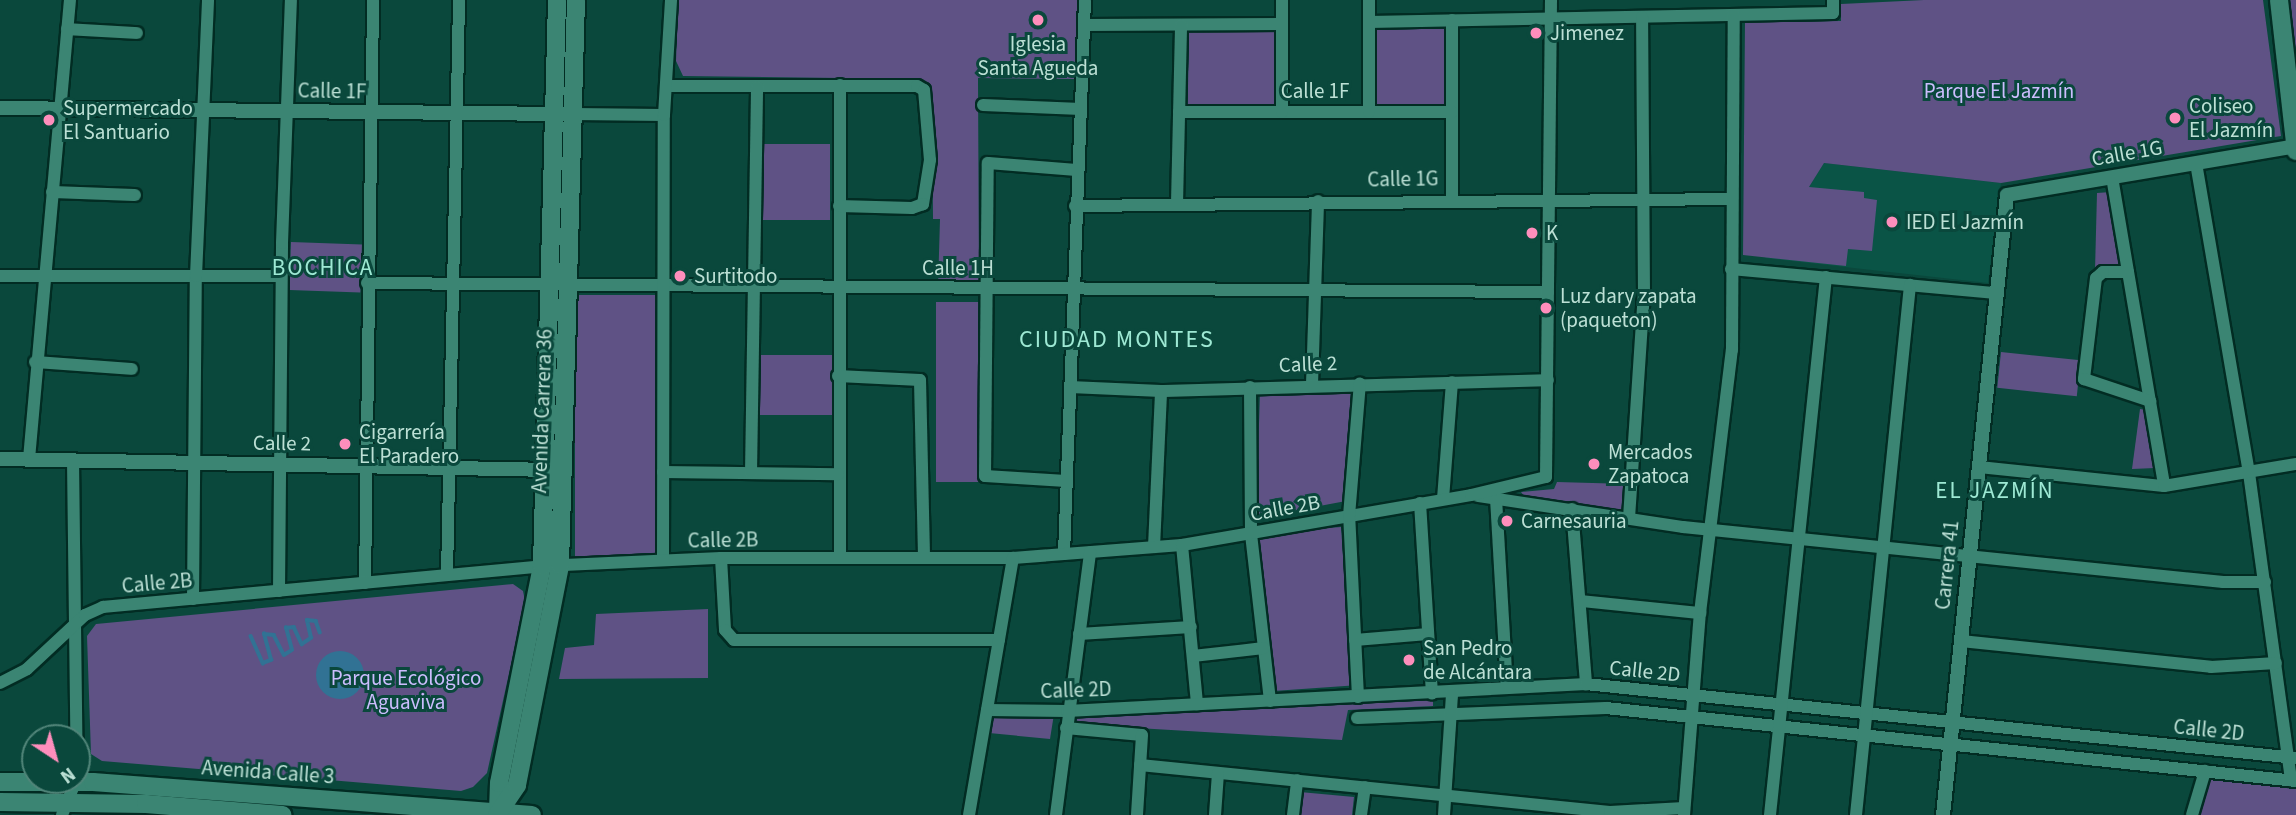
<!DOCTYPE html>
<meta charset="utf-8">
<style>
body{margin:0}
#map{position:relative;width:2296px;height:815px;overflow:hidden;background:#0a483c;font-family:"Source Sans 3",sans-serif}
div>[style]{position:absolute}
.built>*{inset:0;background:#0a5446}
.green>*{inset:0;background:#5f5285;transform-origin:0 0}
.water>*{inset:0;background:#317294}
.round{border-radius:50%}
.stream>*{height:3.5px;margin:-1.75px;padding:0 1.75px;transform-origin:1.75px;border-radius:1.75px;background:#317294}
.roads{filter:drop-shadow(2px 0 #022c23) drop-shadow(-2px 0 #022c23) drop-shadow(0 2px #022c23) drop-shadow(0 -2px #022c23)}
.minor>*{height:12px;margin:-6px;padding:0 6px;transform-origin:6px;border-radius:6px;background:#3b8573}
.tertiary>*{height:14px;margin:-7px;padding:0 7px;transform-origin:7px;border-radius:7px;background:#3b8573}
.secondary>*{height:18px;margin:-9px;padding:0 9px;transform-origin:9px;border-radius:9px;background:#3b8573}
.dots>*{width:19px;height:19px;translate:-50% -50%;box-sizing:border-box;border:4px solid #0a483c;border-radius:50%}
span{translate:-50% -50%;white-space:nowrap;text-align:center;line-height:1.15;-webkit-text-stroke:6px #0a483c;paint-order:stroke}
.poi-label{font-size:21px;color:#bce0d5}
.left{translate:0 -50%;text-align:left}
.street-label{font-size:21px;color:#bce0d5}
.park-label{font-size:21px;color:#ccbdfe}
.neighbourhood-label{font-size:23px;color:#9ee9d4;letter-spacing:2px}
.quarter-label{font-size:24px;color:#9ee9d4;letter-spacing:2px}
.north{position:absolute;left:21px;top:724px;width:70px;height:70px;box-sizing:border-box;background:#0a483c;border:2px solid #518579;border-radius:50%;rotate:144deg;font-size:19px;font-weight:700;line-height:28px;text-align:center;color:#bce0d5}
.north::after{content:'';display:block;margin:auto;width:24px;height:32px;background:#fe8ebc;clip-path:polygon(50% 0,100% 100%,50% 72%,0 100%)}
</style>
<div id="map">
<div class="built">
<div style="clip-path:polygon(1824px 163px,2001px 183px,1988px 283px,1765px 258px)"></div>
</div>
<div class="green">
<div style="clip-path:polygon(678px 0,1078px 0,1075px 79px,978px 78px,979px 283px,938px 287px,940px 219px,933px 219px,932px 96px,926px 84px,920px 79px,683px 76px,676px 61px)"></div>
<div style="clip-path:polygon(1924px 0,2263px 0,2281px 136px,2001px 183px,1824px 163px,1809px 187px,1864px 192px,1864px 198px,1877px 200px,1872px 251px,1848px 249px,1846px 266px,1743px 255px,1745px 22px,1841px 21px,1841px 4px)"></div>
<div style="clip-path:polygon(2289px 0,2296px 0,2296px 59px)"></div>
<div style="left:1374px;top:27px;width:72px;height:77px"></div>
<div style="left:1189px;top:30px;width:87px;height:77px;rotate:1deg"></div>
<div style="left:763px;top:144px;width:67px;height:76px"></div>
<div style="clip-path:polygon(2111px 192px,2124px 268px,2095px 271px,2097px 193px)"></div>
<div style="left:291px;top:242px;width:71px;height:48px;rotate:2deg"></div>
<div style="left:575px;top:295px;width:82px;height:266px"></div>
<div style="left:936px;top:302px;width:47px;height:180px"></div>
<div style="left:2001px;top:352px;width:80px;height:36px;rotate:6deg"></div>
<div style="left:756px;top:355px;width:78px;height:60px"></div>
<div style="clip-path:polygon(1351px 387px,1346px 501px,1256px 518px,1260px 392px)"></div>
<div style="clip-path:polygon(2140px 409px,2147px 410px,2155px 468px,2132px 469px)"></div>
<div style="clip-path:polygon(1557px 482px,1628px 484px,1625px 513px,1524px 496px,1521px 492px,1554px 489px)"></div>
<div style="left:1341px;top:527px;width:159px;height:86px;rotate:86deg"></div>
<div style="clip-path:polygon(513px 584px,523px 591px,525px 601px,487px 773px,473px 787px,461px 791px,102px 761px,91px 754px,87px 636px,96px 624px)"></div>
<div style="clip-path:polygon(708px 609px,708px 678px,559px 679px,565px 648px,594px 645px,596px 614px)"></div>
<div style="clip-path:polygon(1433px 698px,1433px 706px,1348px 710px,1342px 740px,1070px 724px,1069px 715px)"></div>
<div style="clip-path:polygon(1054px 714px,1050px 739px,989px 733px,991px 716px)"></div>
<div style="clip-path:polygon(2208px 777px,2296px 788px,2296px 815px,2199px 815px)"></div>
<div style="clip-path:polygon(1300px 792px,1354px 797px,1352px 815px,1298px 815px)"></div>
</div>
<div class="water">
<div class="round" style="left:316px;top:651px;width:48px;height:48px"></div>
</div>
<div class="stream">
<div style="left:251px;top:636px;width:30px;rotate:66deg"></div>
<div style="left:263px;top:663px;width:9px;rotate:-21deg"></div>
<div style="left:271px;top:660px;width:27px;rotate:-105deg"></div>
<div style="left:264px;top:634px;width:10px;rotate:6deg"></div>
<div style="left:274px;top:635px;width:22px;rotate:63deg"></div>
<div style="left:284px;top:655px;width:9px;rotate:-32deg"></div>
<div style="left:292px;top:650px;width:23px;rotate:-105deg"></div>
<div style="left:286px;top:628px;width:8px;rotate:-7deg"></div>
<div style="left:294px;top:627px;width:19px;rotate:65deg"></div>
<div style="left:302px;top:644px;width:11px;rotate:-34deg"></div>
<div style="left:311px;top:638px;width:18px;rotate:-103deg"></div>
<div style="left:307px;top:620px;width:9px;rotate:6deg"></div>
<div style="left:316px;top:621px;width:12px;rotate:70deg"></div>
</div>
<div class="roads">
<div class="minor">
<div style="left:1452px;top:20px;width:179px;rotate:90deg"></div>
<div style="left:1369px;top:22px;width:464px;rotate:-1.1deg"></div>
<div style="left:1833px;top:13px;width:13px;rotate:-90deg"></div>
<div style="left:1084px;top:25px;width:198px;rotate:-0.3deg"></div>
<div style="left:67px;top:29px;width:70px;rotate:3.3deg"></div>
<div style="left:840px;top:85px;width:473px;rotate:90deg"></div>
<div style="left:669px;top:86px;width:248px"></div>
<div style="left:917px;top:86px;width:8px;rotate:30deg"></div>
<div style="left:924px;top:90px;width:70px;rotate:85.1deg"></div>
<div style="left:930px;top:160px;width:45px;rotate:99deg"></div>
<div style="left:923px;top:204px;width:12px;rotate:160deg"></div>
<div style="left:912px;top:208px;width:73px;rotate:-178.4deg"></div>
<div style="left:983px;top:105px;width:98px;rotate:2.3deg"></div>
<div style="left:1179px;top:112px;width:273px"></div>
<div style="left:1282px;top:112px;width:112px;rotate:-90deg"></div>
<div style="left:1369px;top:112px;width:112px;rotate:-90deg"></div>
<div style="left:573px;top:114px;width:91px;rotate:0.6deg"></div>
<div style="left:2196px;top:163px;width:314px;rotate:80.3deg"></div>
<div style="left:2249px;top:473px;width:310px;rotate:82.2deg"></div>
<div style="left:2112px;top:177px;width:313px;rotate:80.4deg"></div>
<div style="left:52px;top:192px;width:83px;rotate:2.1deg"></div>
<div style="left:1177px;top:204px;width:179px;rotate:-88.7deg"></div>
<div style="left:1075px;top:206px;width:657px;rotate:-0.61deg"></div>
<div style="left:1731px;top:269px;width:266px;rotate:5.2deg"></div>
<div style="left:2128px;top:272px;width:25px;rotate:180deg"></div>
<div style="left:2103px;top:272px;width:9px;rotate:139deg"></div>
<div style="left:2096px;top:278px;width:102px;rotate:96.8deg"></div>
<div style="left:2084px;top:379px;width:70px;rotate:18.4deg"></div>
<div style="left:0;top:276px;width:281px"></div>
<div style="left:367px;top:283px;width:1181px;rotate:0.44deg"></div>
<div style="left:35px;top:362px;width:97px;rotate:4.1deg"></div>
<div style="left:838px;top:376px;width:82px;rotate:2.8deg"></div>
<div style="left:920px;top:380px;width:178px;rotate:88.7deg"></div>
<div style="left:1312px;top:384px;width:183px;rotate:-88.1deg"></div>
<div style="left:1070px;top:387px;width:91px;rotate:2.5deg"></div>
<div style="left:1161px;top:391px;width:387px;rotate:-1.6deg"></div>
<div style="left:1250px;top:387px;width:147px;rotate:89.6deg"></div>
<div style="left:1251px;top:534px;width:168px;rotate:83.5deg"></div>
<div style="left:29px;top:459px;width:461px;rotate:-84.9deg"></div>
<div style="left:73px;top:460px;width:318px;rotate:89.3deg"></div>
<div style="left:1979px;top:467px;width:186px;rotate:5.9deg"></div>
<div style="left:2164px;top:486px;width:134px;rotate:-9.5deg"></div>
<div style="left:663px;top:472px;width:175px;rotate:0.7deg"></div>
<div style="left:751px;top:473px;width:386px;rotate:-89.1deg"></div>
<div style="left:1066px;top:481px;width:81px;rotate:-176.5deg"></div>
<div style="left:985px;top:476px;width:313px;rotate:-89.5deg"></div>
<div style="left:988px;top:163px;width:89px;rotate:4.5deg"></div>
<div style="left:1478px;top:496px;width:207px;rotate:8.6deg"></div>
<div style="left:1683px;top:527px;width:543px;rotate:5.82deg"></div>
<div style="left:2223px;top:582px;width:42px"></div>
<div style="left:1496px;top:498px;width:189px;rotate:86.7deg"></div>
<div style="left:1443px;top:499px;width:117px;rotate:-85.6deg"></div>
<div style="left:1420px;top:503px;width:191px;rotate:86.4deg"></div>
<div style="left:1572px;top:509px;width:176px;rotate:85.4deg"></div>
<div style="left:1629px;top:518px;width:225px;rotate:-86.2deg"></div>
<div style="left:1644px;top:293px;width:276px;rotate:-90.4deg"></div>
<div style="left:1182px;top:545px;width:160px;rotate:84.6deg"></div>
<div style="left:1154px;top:547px;width:156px;rotate:-87.4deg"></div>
<div style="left:1064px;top:554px;width:554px;rotate:-87.83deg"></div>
<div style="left:721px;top:558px;width:72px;rotate:86.8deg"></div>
<div style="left:725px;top:630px;width:13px;rotate:48deg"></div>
<div style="left:734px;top:640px;width:265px"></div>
<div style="left:663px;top:560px;width:445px;rotate:-89.9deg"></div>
<div style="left:664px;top:115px;width:115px;rotate:-86.5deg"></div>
<div style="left:447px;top:575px;width:575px;rotate:-88.8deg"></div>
<div style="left:365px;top:583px;width:583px;rotate:-89.21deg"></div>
<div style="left:279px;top:591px;width:348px;rotate:-89.5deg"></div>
<div style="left:282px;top:243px;width:243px;rotate:-87.9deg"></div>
<div style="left:193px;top:599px;width:323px;rotate:-89.5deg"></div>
<div style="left:196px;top:276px;width:276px;rotate:-87.5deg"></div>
<div style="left:1581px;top:601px;width:120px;rotate:5.8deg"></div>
<div style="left:1079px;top:634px;width:112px;rotate:-3.6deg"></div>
<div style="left:1355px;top:640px;width:73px;rotate:-4.7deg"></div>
<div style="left:1961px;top:641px;width:251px;rotate:5.9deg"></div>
<div style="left:2211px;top:667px;width:65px;rotate:-3.5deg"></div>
<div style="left:1193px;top:656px;width:71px;rotate:-6.4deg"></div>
<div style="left:0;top:683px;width:30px;rotate:-27deg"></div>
<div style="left:27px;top:669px;width:79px;rotate:-43deg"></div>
<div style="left:85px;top:615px;width:20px;rotate:-24deg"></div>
<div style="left:103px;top:607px;width:441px;rotate:-5.3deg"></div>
<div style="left:542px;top:566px;width:179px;rotate:-2.6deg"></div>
<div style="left:721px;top:558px;width:292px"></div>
<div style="left:1013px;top:558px;width:169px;rotate:-4.4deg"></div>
<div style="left:1182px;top:545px;width:293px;rotate:-9.8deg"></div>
<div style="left:1471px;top:495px;width:77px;rotate:-13.5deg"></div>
<div style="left:1546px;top:477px;width:477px;rotate:-89.4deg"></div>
<div style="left:1358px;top:697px;width:181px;rotate:-92.8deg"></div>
<div style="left:1349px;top:516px;width:133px;rotate:-85.3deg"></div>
<div style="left:987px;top:710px;width:80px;rotate:0.7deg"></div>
<div style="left:1067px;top:711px;width:520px;rotate:-2.98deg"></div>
<div style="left:1586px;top:684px;width:714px;rotate:5.95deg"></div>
<div style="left:1357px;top:718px;width:249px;rotate:-2.3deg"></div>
<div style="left:1606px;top:708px;width:694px;rotate:6.04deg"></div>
<div style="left:1066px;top:728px;width:76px;rotate:5.3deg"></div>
<div style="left:1142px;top:735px;width:80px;rotate:93.6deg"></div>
<div style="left:1140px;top:765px;width:472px;rotate:5.7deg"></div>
<div style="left:1610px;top:812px;width:74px;rotate:-3.1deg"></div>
<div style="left:62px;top:815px;width:38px;rotate:-68deg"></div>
<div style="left:969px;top:815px;width:261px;rotate:-80.3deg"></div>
<div style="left:1056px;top:815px;width:265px;rotate:-82.6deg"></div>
<div style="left:1215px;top:815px;width:42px;rotate:-85.9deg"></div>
<div style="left:1293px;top:815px;width:35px;rotate:-83deg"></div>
<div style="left:1361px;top:815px;width:28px;rotate:-82deg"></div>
<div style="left:1444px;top:815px;width:122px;rotate:-86.2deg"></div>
<div style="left:1684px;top:815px;width:203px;rotate:-85.5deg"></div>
<div style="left:1700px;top:613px;width:265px;rotate:-83.1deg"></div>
<div style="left:1732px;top:350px;width:335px;rotate:-89.7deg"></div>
<div style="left:1770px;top:815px;width:541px;rotate:-84.06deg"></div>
<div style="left:1856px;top:815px;width:533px;rotate:-84.18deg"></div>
<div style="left:2192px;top:815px;width:46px;rotate:-73.5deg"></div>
</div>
<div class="tertiary">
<div style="left:0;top:108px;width:564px;rotate:0.61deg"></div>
<div style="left:0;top:459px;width:555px;rotate:1.14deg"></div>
<div style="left:1943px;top:815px;width:623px;rotate:-84.11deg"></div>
<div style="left:2007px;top:195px;width:293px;rotate:-9.6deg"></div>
</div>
<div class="secondary">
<div style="left:2279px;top:0;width:152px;rotate:83.6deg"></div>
<div style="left:0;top:782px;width:93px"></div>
<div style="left:93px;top:782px;width:440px;rotate:4.3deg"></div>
<div style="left:0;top:802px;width:146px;rotate:0.8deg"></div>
<div style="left:146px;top:804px;width:137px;rotate:4.6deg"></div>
<div style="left:498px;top:811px;width:28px;rotate:-88deg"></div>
<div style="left:499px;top:783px;width:221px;rotate:-78.8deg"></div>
<div style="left:542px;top:566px;width:566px;rotate:-88.48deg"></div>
<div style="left:497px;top:815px;width:36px;rotate:-56deg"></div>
<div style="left:517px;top:785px;width:224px;rotate:-78.9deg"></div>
<div style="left:560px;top:565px;width:565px;rotate:-88.38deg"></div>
</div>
</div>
<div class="dots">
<div style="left:1038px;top:20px;background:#fe8ebc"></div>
<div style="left:1536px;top:33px;background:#fe8ebc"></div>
<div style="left:2175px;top:118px;background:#fe8ebc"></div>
<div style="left:49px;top:120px;background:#fe8ebc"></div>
<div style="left:1892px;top:222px;background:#fe8ebc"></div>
<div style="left:1532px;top:233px;background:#fe8ebc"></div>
<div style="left:680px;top:276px;background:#fe8ebc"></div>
<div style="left:1546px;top:308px;background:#fe8ebc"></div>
<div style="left:345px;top:444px;background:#fe8ebc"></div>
<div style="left:1594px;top:464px;background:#fe8ebc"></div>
<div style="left:1507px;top:521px;background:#fe8ebc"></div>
<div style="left:1409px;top:660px;background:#fe8ebc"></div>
</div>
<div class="poi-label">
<span class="left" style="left:1550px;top:33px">Jimenez</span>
<span style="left:1038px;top:56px">Iglesia<br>Santa Agueda</span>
<span class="left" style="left:2189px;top:118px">Coliseo<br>El Jazmín</span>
<span class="left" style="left:63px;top:120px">Supermercado<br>El Santuario</span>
<span class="left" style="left:1906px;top:222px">IED El Jazmín</span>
<span class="left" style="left:1546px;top:233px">K</span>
<span class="left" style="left:694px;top:276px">Surtitodo</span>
<span class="left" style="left:1560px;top:308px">Luz dary zapata<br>(paqueton)</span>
<span class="left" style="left:359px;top:444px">Cigarrería<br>El Paradero</span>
<span class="left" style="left:1608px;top:464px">Mercados<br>Zapatoca</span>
<span class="left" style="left:1521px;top:521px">Carnesauria</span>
<span class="left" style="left:1423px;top:660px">San Pedro<br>de Alcántara</span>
</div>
<div class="street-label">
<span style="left:332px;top:91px;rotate:1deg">Calle 1F</span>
<span style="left:1315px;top:91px">Calle 1F</span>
<span style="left:2127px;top:153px;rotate:-10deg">Calle 1G</span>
<span style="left:1403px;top:179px;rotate:-1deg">Calle 1G</span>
<span style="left:958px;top:268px">Calle 1H</span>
<span style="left:1308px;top:364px;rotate:-2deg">Calle 2</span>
<span style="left:542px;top:411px;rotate:-88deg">Avenida Carrera 36</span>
<span style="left:282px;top:443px;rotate:1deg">Calle 2</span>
<span style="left:1285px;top:508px;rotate:-10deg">Calle 2B</span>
<span style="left:723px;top:540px;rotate:-1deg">Calle 2B</span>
<span style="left:1947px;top:565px;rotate:-84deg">Carrera 41</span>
<span style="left:157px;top:583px;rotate:-5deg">Calle 2B</span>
<span style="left:1645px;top:671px;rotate:6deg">Calle 2D</span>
<span style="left:1076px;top:690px;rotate:-2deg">Calle 2D</span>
<span style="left:2209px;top:730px;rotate:6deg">Calle 2D</span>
<span style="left:268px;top:772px;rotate:4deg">Avenida Calle 3</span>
</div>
<div class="park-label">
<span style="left:1999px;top:91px">Parque El Jazmín</span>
<span style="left:406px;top:690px">Parque Ecológico<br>Aguaviva</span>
</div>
<div class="neighbourhood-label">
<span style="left:323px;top:268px">BOCHICA</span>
<span style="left:1995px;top:491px">EL JAZMÍN</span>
</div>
<div class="quarter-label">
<span style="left:1117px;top:340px">CIUDAD MONTES</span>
</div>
<div class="north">N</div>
</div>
